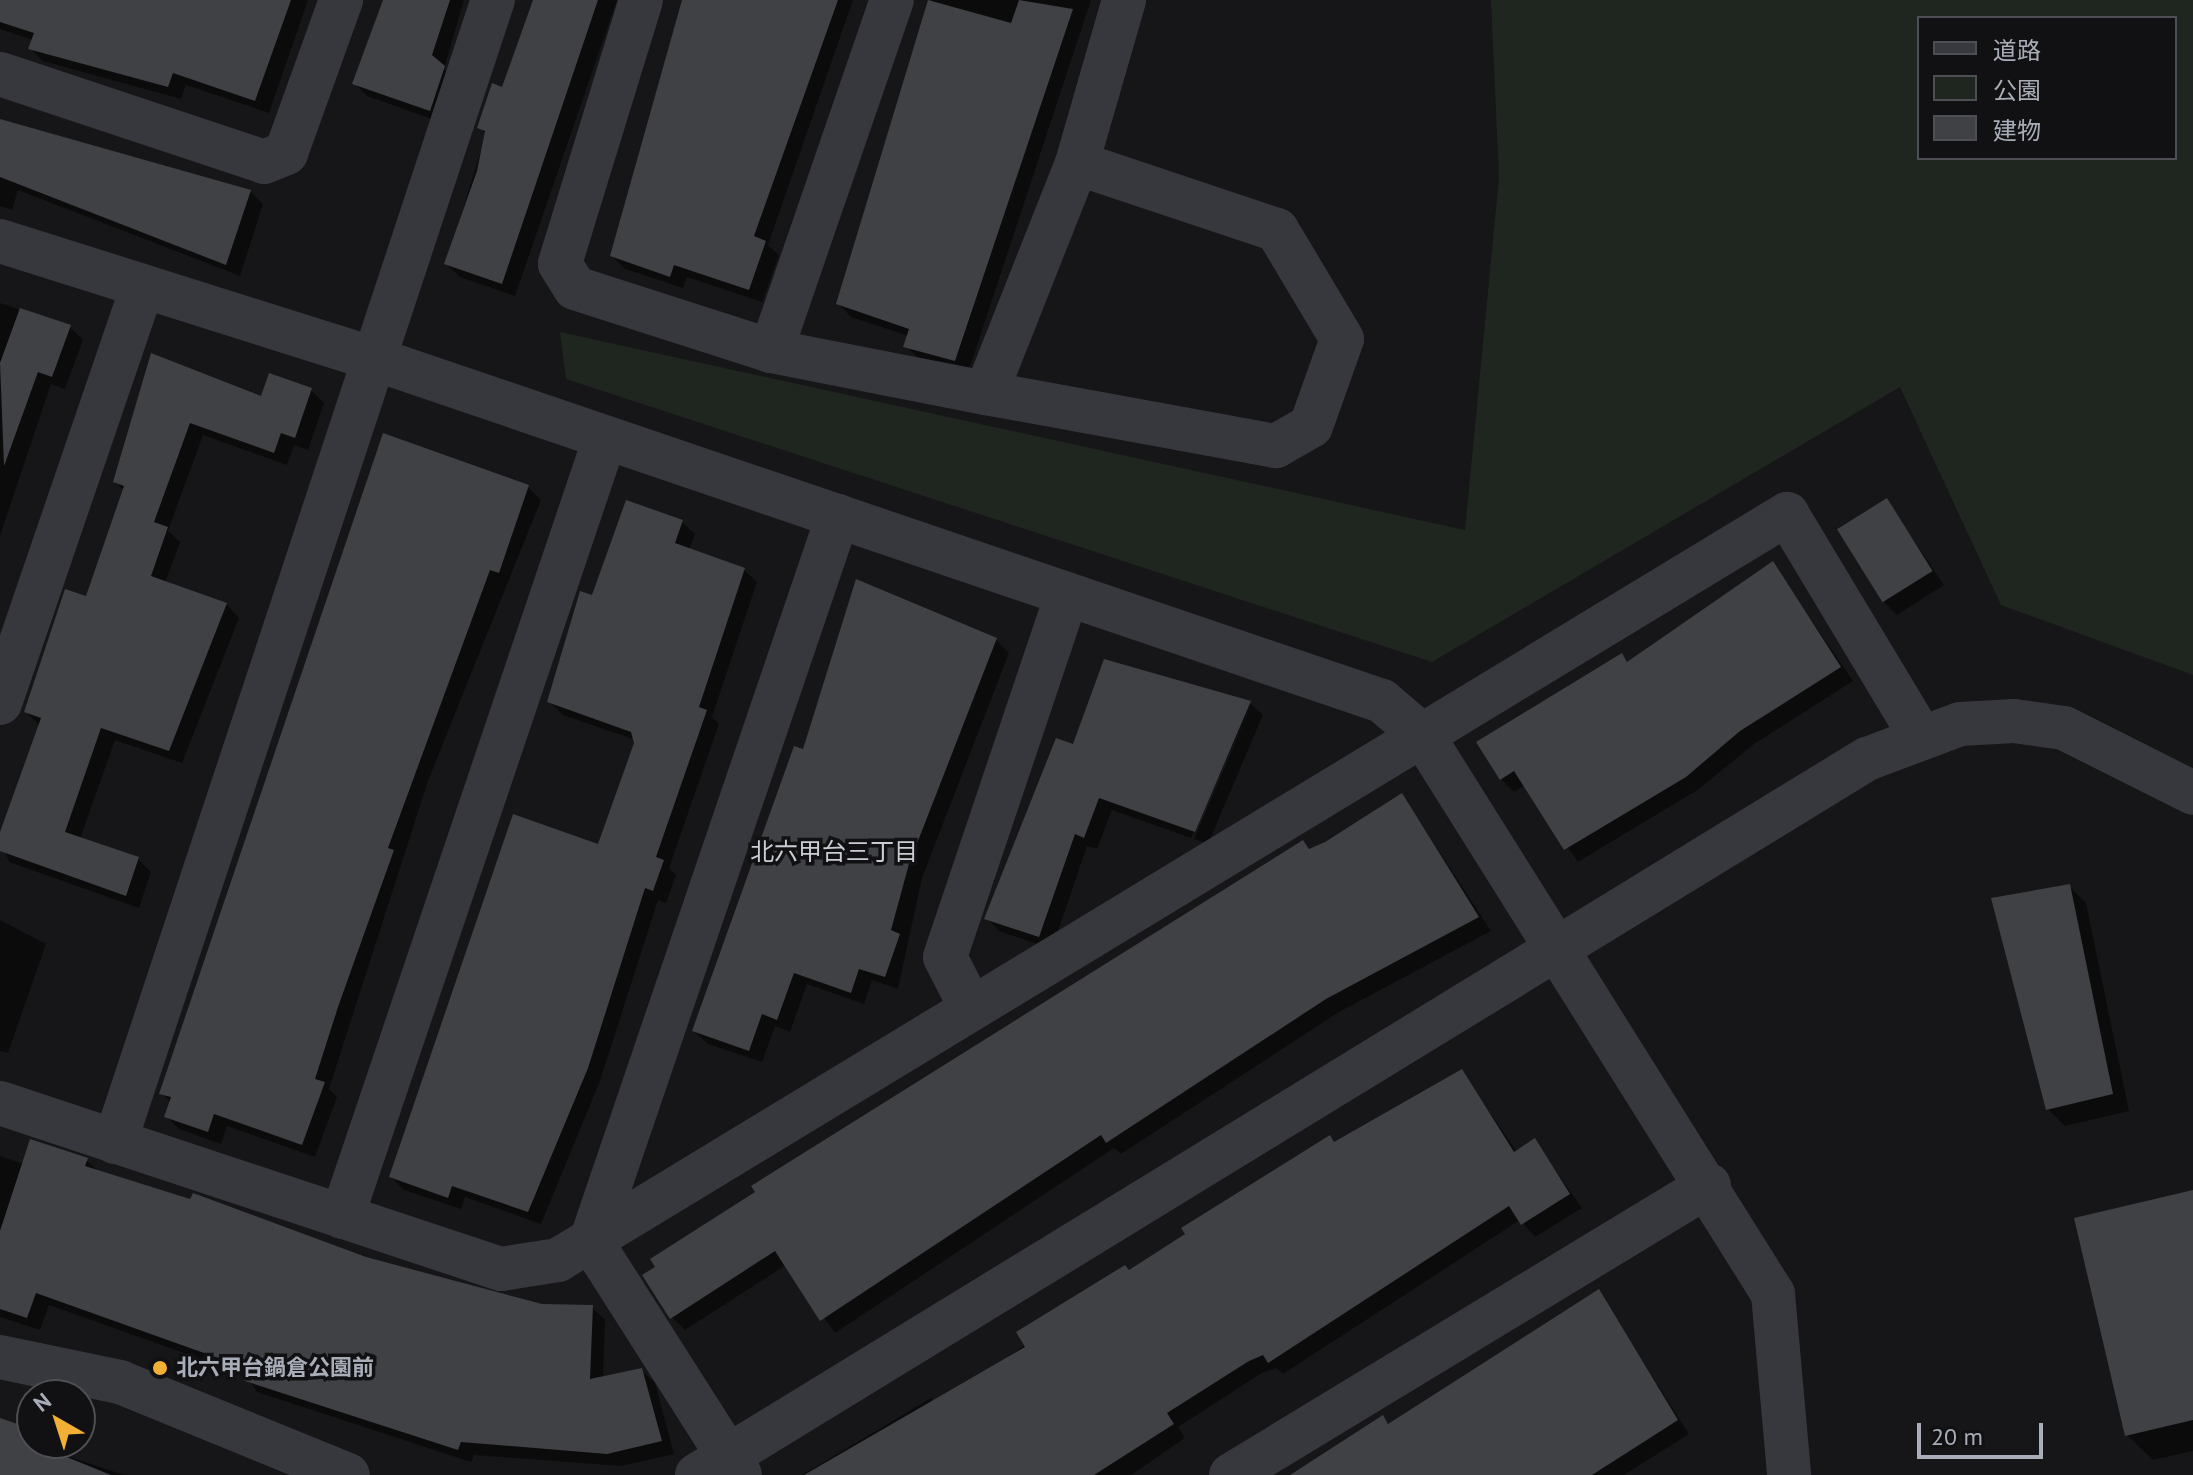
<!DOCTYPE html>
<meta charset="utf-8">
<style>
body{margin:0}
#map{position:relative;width:2193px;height:1475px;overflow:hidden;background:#161618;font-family:"PT Sans","Noto Sans JP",sans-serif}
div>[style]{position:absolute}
.green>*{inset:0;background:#1e261f}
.shadow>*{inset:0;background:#0007}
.building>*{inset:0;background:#404145;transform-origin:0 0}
.minor>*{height:44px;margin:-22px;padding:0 22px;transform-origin:22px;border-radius:22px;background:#37383d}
.dots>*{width:22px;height:22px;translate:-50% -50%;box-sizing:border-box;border:4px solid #111113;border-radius:50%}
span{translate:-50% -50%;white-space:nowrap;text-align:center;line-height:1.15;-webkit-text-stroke:7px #111113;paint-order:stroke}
.poi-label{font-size:22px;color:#a8adb8;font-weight:700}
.left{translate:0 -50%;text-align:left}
.neighbourhood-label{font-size:24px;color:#c9ccd4}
.legend{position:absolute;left:1917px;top:16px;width:260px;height:144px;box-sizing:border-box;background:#111113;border:2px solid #4d4f55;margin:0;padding:10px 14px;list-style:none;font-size:24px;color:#a8adb8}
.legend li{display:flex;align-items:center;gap:16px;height:40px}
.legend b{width:40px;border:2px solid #4d4f55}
.north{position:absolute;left:16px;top:1379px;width:80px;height:80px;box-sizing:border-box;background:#111113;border:2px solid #4d4f55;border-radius:50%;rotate:321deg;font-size:22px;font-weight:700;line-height:32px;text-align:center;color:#a8adb8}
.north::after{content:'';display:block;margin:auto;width:28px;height:36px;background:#f2b134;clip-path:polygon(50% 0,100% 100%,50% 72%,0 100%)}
.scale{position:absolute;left:1917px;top:1423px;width:126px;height:36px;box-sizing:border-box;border:4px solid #a8adb8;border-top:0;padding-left:10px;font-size:24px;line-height:28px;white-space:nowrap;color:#a8adb8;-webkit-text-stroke:6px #111113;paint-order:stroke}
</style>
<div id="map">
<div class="green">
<div style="clip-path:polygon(evenodd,1491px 0,2193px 0,2193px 675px,2001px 605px,1900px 387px,1432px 662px,566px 379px,560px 332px,1465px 530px,1499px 178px,1491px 0,1919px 18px,2175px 18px,2175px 158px,1919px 158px,1919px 18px)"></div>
</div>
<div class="shadow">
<div style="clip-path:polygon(0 0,308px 0,269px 113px,186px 85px,181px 99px,43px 61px,30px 48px,33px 40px,0 29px)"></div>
<div style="clip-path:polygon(383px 0,464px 0,444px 69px,457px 81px,443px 123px,367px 96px,354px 83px)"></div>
<div style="clip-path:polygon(535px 0,617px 0,515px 296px,460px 277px,446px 264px,486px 134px,479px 127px,503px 89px)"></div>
<div style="clip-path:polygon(685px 0,853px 0,768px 245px,779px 255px,762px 302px,687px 277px,683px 288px,625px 269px,612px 256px)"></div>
<div style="clip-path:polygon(931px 0,1091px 0,968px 373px,919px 359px,906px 346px,909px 336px,851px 317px,838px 303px)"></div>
<div style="clip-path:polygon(0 123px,250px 191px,263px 204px,240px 276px,18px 190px,12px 210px,0 206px)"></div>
<div style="clip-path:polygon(0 303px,70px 327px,83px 340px,65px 389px,51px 384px,0 536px)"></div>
<div style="clip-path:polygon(152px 356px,262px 399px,311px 390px,324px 403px,308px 450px,294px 445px,287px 465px,203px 435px,168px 531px,180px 542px,165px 583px,226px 604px,239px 618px,182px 763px,115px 740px,80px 839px,138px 859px,151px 872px,139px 908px,9px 862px,0 838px,39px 725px,26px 712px,88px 599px,125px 491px,115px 482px)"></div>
<div style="clip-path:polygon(384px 436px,528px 487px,541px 500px,428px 781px,329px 1089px,337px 1097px,315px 1157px,227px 1126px,221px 1144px,179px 1129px,166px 1116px,171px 1103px,162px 1093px)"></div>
<div style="clip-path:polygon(1887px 501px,1944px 585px,1897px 615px,1884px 602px)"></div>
<div style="clip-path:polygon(682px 522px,695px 534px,689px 550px,744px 570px,757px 582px,712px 717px,719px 724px,669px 868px,676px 875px,666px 903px,658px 900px,600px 1081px,541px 1224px,465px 1197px,461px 1209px,404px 1190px,391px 1177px,600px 847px,636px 740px,563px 715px,550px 702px,593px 598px)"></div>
<div style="clip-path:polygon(1773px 564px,1853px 681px,1754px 744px,1699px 789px,1578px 862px,1525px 785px,1514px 792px,1501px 779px,1621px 656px,1629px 663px)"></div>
<div style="clip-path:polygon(996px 640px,1009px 653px,922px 878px,898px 989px,872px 980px,864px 1004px,807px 984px,790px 1032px,775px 1026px,762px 1062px,708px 1044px,694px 1031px,804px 752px)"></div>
<div style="clip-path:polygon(1250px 703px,1263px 715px,1208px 844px,1194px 839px,1250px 708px,1191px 838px,1112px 810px,1097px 849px,1087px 846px,1052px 949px,999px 931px,987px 918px,1074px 747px)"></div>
<div style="clip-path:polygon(1402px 795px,1491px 931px,1339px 1012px,1121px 1154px,1114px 1148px,835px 1333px,786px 1265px,685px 1330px,672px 1317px,1303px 842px,1311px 850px)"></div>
<div style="clip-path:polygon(2069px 886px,2086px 903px,2129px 1111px,2065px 1126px,2048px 1109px)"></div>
<div style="clip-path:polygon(0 920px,46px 944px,8px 1053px,0 1051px)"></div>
<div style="clip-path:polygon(1462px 1072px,1517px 1152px,1535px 1141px,1582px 1208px,1535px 1237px,1520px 1220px,1283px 1374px,1276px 1368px,1262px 1373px,1178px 1427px,1185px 1438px,1131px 1475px,802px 1475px,931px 1398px,938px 1406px,1129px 1272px)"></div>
<div style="clip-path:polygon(0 1156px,24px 1164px,86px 1160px,99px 1172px,365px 1259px,542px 1306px,592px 1307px,605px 1320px,603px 1378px,641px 1370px,655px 1383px,674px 1454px,621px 1466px,474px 1455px,471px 1462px,257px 1392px,246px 1375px,49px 1305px,40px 1330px,0 1317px)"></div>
<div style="clip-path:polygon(2193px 1192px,2193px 1451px,2153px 1460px,2127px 1435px)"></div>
<div style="clip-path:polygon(1599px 1292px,1689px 1434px,1624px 1475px,1290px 1475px,1382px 1418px,1390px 1425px)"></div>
<div style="clip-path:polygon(0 1422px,32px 1432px,32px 1443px,57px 1443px,64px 1455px,124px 1475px,0 1475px)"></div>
</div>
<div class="building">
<div style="clip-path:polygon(0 0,291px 0,255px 101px,173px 73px,168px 87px,28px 49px,34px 33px,0 22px)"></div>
<div style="clip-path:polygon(383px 0,450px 0,432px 55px,445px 66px,430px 111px,352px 84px)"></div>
<div style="clip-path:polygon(533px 0,598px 0,502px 284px,444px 264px,477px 171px,485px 131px,477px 128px,492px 83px,502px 87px)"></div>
<div style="clip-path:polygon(682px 0,838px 0,754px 236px,766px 241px,749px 290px,674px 265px,670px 277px,610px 256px)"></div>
<div style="clip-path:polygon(928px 0,1011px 23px,1019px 0,1073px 9px,955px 361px,903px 347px,909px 329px,836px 304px)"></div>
<div style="clip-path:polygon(0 119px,251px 190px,226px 265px,0 177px)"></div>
<div style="clip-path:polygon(20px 308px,71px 325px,52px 377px,38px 372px,4px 466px,0 363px)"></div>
<div style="clip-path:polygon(151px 353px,261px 396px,269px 373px,312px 388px,295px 438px,281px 433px,274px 453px,190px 423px,154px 522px,168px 527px,151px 576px,227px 603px,169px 751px,101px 728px,65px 832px,139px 857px,126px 896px,0 851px,0 832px,41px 718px,24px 712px,65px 589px,86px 596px,124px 486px,113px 482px)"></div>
<div style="clip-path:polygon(383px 433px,529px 485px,499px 573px,490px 570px,388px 848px,394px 850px,338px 1007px,315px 1079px,325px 1082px,302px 1145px,214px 1114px,208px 1132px,164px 1117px,171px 1097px,159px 1094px)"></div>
<div style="left:1887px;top:498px;width:86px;height:59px;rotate:58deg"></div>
<div style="clip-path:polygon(626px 500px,683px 520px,675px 543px,745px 568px,699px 707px,707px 710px,656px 857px,664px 860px,653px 891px,645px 888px,588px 1068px,528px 1212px,452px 1186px,448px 1198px,389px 1177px,513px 814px,598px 844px,634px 743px,631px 732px,547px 702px,580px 591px,592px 595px)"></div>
<div style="clip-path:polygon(1773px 561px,1841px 667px,1740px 731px,1686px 777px,1564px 850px,1514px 771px,1500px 780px,1476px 742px,1622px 653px,1627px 662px)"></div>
<div style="clip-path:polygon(856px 579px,997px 638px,909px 864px,891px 930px,900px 934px,885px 977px,859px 969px,851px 993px,794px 973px,777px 1020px,762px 1014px,749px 1051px,692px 1031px,794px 746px,803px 749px)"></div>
<div style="clip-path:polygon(1104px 659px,1251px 701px,1195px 832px,1099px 798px,1084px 838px,1075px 834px,1039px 937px,984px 919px,1056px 738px,1073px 744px)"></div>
<div style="clip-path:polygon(1402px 793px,1479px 917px,1326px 999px,1106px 1143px,1101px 1135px,820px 1321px,775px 1251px,670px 1319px,642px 1275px,655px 1267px,650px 1259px,755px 1192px,751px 1186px,1303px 840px,1309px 849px,1325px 842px)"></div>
<div style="clip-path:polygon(2070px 884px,2113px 1094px,2046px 1110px,1991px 898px)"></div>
<div style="clip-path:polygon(1462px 1069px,1514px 1152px,1535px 1138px,1570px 1194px,1521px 1225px,1509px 1206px,1268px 1363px,1263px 1355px,1249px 1361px,1167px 1413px,1174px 1424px,1094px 1475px,804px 1475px,1025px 1347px,1016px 1332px,1125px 1265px,1129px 1270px,1185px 1234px,1181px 1228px,1330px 1135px,1334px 1142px)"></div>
<div style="clip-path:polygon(30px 1139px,88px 1158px,85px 1166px,190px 1199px,193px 1193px,366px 1257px,542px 1304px,593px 1305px,590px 1379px,642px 1368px,662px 1441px,607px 1454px,461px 1442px,458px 1450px,242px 1380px,246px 1368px,36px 1293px,27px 1318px,0 1309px,0 1231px)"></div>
<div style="clip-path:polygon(2193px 1190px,2193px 1420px,2125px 1436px,2074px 1218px)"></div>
<div style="clip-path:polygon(1599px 1289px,1678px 1420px,1592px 1475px,1290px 1475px,1383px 1415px,1388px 1424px)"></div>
<div style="clip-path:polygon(0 1418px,32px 1429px,32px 1443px,111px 1475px,0 1475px)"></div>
</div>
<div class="minor">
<div style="left:641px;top:0;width:276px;rotate:107.1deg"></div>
<div style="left:560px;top:264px;width:28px;rotate:58deg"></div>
<div style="left:575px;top:288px;width:206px;rotate:17.8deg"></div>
<div style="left:771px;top:351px;width:219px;rotate:11.1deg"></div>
<div style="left:986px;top:393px;width:295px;rotate:10.4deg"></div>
<div style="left:1276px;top:446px;width:40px;rotate:-29.7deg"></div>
<div style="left:1311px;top:426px;width:92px;rotate:-70.4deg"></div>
<div style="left:1342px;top:339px;width:127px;rotate:-120.8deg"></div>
<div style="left:1277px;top:230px;width:211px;rotate:-161.5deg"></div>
<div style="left:0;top:74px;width:278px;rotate:18.4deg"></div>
<div style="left:264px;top:162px;width:24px;rotate:-22deg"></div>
<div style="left:286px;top:153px;width:163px;rotate:-70.2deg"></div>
<div style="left:0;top:241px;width:390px;rotate:17.5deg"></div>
<div style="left:372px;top:358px;width:1067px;rotate:18.76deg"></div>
<div style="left:1382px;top:701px;width:54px;rotate:40.5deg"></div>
<div style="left:1423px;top:736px;width:659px;rotate:57.9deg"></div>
<div style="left:1773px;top:1294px;width:182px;rotate:84.9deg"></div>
<div style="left:771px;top:351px;width:371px;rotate:-71deg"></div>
<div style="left:986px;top:393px;width:247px;rotate:-68.4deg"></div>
<div style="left:1077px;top:163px;width:170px;rotate:-73.9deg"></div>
<div style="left:0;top:703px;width:438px;rotate:-71.1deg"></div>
<div style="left:971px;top:1008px;width:57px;rotate:-117deg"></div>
<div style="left:945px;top:957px;width:383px;rotate:-71.4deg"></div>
<div style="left:0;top:1103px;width:528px;rotate:18.33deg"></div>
<div style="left:501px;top:1269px;width:58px;rotate:-9deg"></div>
<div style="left:558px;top:1260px;width:1438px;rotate:-31.26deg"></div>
<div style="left:1787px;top:514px;width:258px;rotate:59deg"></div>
<div style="left:115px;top:1142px;width:1203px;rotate:-71.69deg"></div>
<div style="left:342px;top:1217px;width:822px;rotate:-71.34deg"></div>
<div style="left:591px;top:1241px;width:766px;rotate:-71.19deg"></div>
<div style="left:591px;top:1241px;width:277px;rotate:57.5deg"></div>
<div style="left:0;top:1357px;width:123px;rotate:11.8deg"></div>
<div style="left:120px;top:1382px;width:246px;rotate:22.2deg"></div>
<div style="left:697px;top:1475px;width:1372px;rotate:-31.47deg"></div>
<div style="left:1867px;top:759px;width:99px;rotate:-20.6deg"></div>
<div style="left:1960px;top:724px;width:54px;rotate:-3.2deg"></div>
<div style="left:2014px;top:721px;width:50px;rotate:8deg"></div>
<div style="left:2064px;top:728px;width:144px;rotate:26.7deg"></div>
<div style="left:1231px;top:1475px;width:559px;rotate:-31.24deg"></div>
</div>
<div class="dots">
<div style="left:160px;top:1368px;background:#f2b134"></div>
</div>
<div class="poi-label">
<span class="left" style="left:176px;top:1368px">北六甲台鍋倉公園前</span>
</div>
<div class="neighbourhood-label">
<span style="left:834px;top:852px">北六甲台三丁目</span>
</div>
<ul class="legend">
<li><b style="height:10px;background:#37383d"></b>道路</li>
<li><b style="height:22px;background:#1e261f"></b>公園</li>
<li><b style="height:22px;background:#404145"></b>建物</li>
</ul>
<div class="north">N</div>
<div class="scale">20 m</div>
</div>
